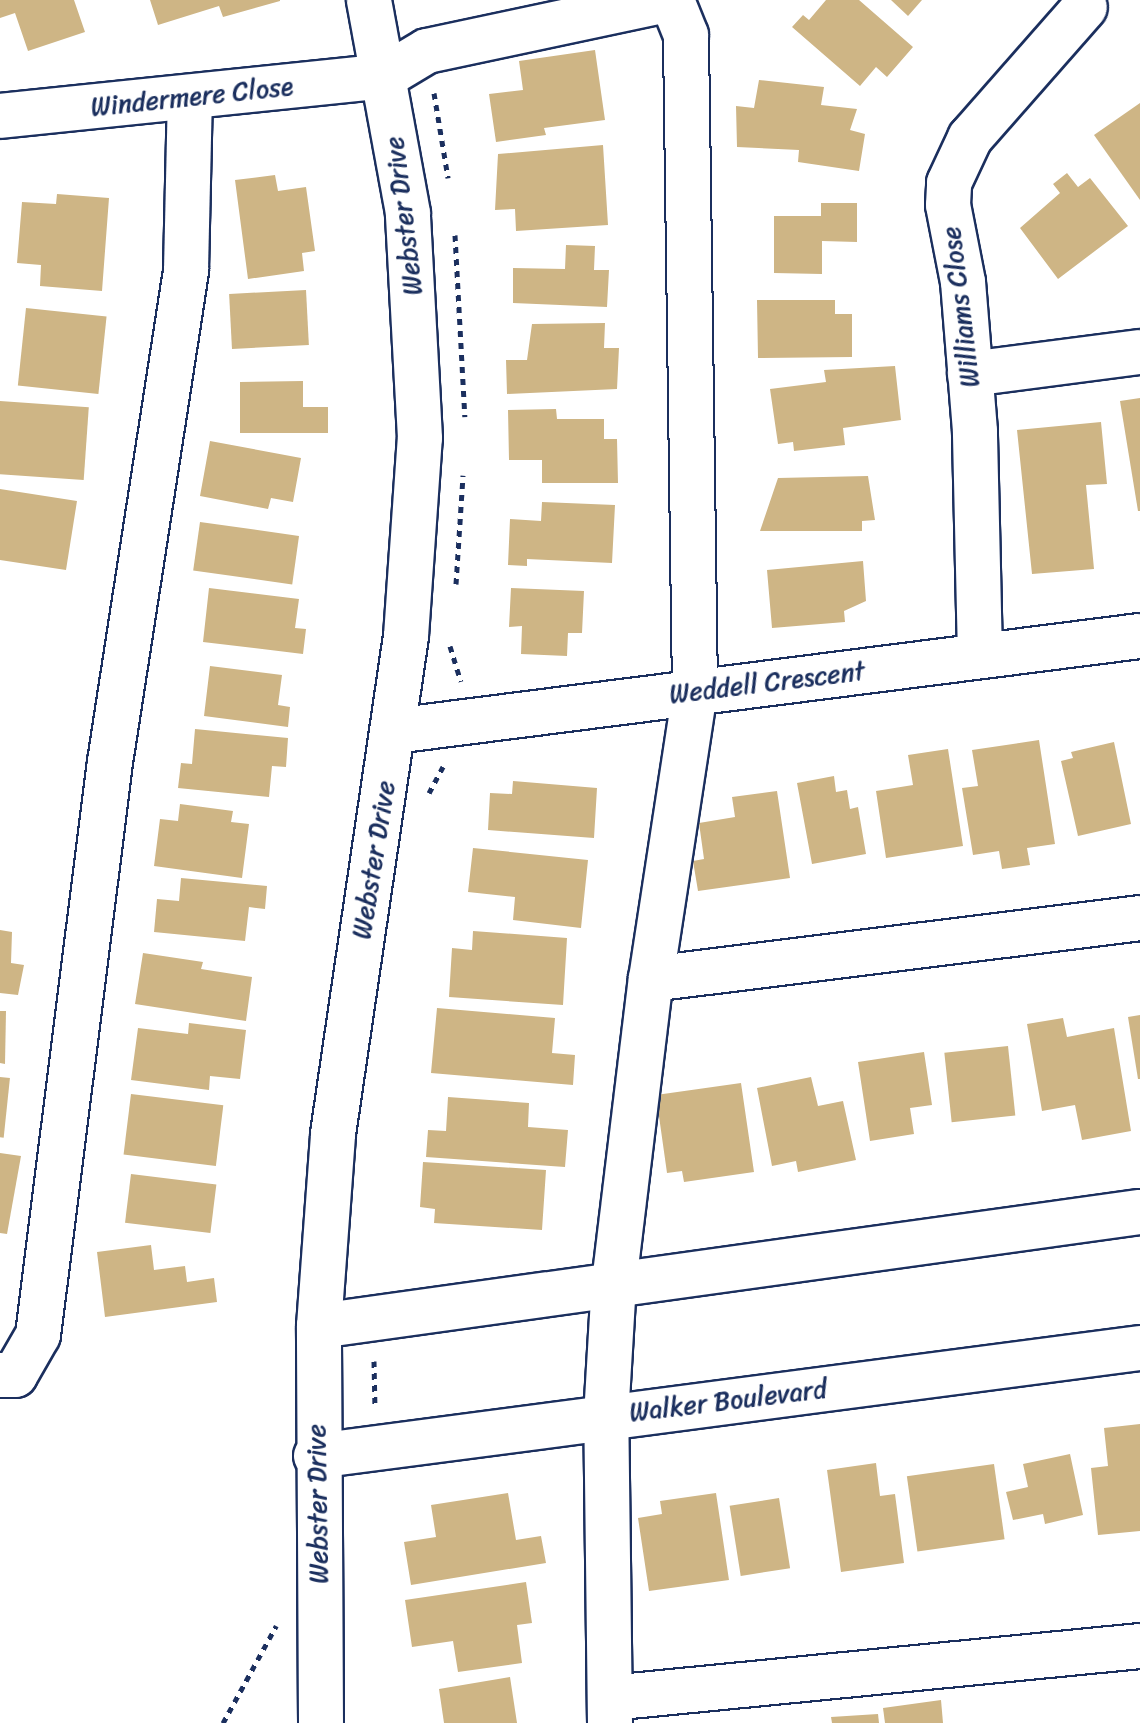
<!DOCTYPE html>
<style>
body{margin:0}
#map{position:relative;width:1140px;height:1723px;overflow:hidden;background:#fff;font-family:Sriracha,sans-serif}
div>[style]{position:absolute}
.building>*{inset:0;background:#ceb585;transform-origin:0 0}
.path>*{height:5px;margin-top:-2.5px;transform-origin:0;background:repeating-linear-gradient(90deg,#1b2f5e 0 6px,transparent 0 12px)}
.roads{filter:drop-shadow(2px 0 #1b2f5e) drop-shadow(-2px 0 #1b2f5e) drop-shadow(0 2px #1b2f5e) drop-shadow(0 -2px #1b2f5e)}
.minor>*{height:44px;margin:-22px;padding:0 22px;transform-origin:22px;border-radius:22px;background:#fff}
span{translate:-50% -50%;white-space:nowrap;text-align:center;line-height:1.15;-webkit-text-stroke:6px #fff;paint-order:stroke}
.street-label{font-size:26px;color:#1b2f5e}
</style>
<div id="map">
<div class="building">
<div style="clip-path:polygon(0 0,74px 0,85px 32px,28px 51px,15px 13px,0 18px)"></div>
<div style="clip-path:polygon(150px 0,280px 0,280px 1px,223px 17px,219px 6px,158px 25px)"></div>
<div style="clip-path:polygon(826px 0,859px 0,913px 47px,887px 77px,876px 67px,860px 86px,792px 27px,803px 15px,809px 20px)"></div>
<div style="clip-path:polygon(891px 0,922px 0,908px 16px)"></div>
<div style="clip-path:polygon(595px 50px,605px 120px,544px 128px,546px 135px,496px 142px,489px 94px,523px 90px,519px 61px)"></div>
<div style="clip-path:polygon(759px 80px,824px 87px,821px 105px,857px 109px,850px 130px,865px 134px,859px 171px,798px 162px,799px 150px,737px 147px,736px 106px,754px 108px)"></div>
<div style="clip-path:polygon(1140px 103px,1140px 200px,1094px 135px)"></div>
<div style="clip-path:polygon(603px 145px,608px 225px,516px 231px,515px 209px,495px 210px,498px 154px)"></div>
<div style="clip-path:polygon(1067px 173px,1078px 187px,1090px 178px,1128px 226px,1058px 279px,1020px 228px,1060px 193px,1053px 184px)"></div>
<div style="clip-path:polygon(275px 175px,278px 191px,306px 187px,315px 251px,302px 253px,304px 271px,248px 279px,235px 180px)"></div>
<div style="clip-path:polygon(57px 194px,109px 198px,102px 291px,40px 286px,41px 265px,17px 263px,22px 202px,56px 204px)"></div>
<div style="clip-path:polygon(821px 203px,857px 203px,857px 242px,822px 241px,822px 274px,774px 273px,774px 216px,821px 216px)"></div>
<div style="clip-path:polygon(566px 245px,595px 246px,594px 270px,609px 270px,607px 307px,513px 303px,513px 268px,565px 269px)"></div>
<div style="left:306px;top:290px;width:55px;height:77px;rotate:87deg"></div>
<div style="clip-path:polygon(757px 300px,835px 300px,835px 314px,852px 314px,852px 357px,758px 358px)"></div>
<div style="left:26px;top:308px;width:81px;height:78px;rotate:6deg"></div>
<div style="clip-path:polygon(605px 323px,604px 348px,619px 348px,617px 389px,507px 394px,506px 360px,527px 360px,532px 324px)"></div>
<div style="clip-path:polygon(895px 366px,901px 420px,843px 428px,845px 445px,794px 451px,793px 442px,778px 444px,770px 389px,826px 382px,824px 370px)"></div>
<div style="clip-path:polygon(303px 381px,303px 407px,328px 407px,328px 433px,240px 433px,240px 382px)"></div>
<div style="clip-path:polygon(1140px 398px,1140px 511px,1138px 511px,1120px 401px)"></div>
<div style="left:0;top:401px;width:89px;height:73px;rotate:4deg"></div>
<div style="clip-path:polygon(556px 409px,557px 419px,604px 419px,604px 439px,617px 439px,618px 483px,542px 483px,542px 460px,509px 460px,508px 410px)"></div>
<div style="clip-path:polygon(1101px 422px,1107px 484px,1086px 485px,1094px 569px,1032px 574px,1017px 430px)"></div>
<div style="clip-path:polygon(210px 441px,301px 458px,293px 502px,271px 498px,268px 509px,200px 496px)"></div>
<div style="clip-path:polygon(868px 476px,875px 520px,862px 521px,862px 531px,760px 531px,778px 478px)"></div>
<div style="clip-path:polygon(0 489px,77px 501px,66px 570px,0 560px)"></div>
<div style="clip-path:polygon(542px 502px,615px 505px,612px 563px,527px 559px,527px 566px,508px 565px,510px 519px,541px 521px)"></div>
<div style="left:200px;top:522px;width:100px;height:49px;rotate:8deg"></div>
<div style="clip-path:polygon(863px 561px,866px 601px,844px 611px,845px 622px,772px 628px,767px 570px)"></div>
<div style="clip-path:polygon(209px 588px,299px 599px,295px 628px,306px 629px,303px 654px,203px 642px)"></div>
<div style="clip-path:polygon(511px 588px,584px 591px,582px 633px,568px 633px,567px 656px,521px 654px,522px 626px,509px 627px)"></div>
<div style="clip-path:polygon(210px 666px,282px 675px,278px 705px,290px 707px,288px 727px,204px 716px)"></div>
<div style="clip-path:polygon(195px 729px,288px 738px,286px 767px,272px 766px,269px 797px,178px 788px,181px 763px,192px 764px)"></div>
<div style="clip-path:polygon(1039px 740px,1055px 844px,1027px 848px,1030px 865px,1002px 869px,999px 851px,973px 855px,962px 788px,978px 786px,972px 750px)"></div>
<div style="clip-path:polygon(1114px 742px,1131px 824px,1078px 836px,1061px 761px,1073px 758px,1071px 752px)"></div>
<div style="clip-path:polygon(948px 749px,963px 846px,886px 858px,876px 791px,913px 785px,908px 755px)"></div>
<div style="clip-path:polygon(834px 776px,836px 792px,847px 790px,850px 809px,858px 807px,866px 854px,812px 864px,797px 783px)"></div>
<div style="clip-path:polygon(513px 781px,597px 788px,594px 838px,488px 830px,490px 793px,512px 794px)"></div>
<div style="clip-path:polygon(777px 791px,790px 878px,698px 891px,693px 861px,704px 859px,699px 823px,735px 817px,732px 797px)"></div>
<div style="clip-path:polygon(180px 804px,233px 811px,231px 822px,249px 824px,242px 878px,154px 866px,160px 819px,178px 821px)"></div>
<div style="clip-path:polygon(473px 848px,588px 860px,581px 928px,513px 920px,515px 897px,468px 892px)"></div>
<div style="clip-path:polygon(181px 878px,267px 886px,265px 909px,249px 907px,245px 941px,154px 932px,157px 899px,179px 901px)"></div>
<div style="clip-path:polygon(0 930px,12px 932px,11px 963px,24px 965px,18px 995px,0 993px)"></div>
<div style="clip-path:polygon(473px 931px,567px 938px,563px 1005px,449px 997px,452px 948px,472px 950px)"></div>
<div style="clip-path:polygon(143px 953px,203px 962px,201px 969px,252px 977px,246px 1021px,135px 1004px)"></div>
<div style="clip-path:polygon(437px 1008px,555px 1018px,552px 1053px,575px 1055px,573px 1085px,431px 1073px)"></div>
<div style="clip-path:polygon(0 1011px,6px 1011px,5px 1064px,0 1063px)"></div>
<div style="clip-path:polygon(1140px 1015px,1140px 1079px,1138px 1079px,1128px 1017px)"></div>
<div style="clip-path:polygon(1063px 1018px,1067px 1037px,1114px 1028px,1131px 1131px,1082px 1140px,1075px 1105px,1042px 1111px,1027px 1024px)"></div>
<div style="clip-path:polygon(189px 1023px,246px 1030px,240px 1079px,210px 1076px,209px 1090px,131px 1080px,138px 1028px,188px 1034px)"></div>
<div style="left:1008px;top:1046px;width:70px;height:64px;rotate:84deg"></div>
<div style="clip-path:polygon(924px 1052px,932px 1105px,910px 1108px,914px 1134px,870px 1141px,858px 1062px)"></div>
<div style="left:0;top:1077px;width:10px;height:60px;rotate:6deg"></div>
<div style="clip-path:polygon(811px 1077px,818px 1106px,843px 1101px,856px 1160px,798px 1172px,796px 1161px,772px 1166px,757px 1088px)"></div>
<div style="clip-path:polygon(741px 1083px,754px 1172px,684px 1182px,682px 1171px,667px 1173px,656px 1095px)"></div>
<div style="left:131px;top:1094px;width:93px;height:61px;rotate:7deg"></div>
<div style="clip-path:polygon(448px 1097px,529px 1103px,528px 1127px,568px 1130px,565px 1167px,426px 1157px,428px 1130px,446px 1131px)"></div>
<div style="clip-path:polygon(0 1153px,21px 1156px,7px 1234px,0 1233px)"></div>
<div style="clip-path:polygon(423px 1162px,546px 1170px,542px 1230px,434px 1223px,435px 1209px,420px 1207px)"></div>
<div style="left:131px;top:1174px;width:86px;height:49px;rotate:7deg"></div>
<div style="clip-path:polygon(151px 1245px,154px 1270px,185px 1266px,187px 1282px,214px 1278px,217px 1302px,105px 1317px,97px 1252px)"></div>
<div style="clip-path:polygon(1140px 1424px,1140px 1531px,1098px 1535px,1091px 1468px,1108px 1466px,1104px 1428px)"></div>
<div style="clip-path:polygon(1070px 1454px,1083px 1515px,1045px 1524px,1043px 1514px,1013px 1520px,1006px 1492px,1028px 1487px,1023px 1464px)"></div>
<div style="clip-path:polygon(876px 1463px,880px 1496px,895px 1494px,904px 1563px,841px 1572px,827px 1470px)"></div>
<div style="left:994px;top:1464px;width:76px;height:88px;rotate:82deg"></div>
<div style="clip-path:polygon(508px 1493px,516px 1540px,541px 1536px,546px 1563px,411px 1585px,404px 1542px,436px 1537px,431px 1505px)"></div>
<div style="clip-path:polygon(716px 1493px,729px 1580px,649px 1591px,638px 1518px,662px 1514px,660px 1501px)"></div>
<div style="left:779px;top:1498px;width:71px;height:50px;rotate:81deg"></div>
<div style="clip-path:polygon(526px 1582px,532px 1623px,517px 1625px,522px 1663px,458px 1672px,453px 1641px,412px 1647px,405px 1600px)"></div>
<div style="clip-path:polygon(510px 1677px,517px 1723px,444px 1723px,439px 1689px)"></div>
<div style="clip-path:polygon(941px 1700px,943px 1723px,885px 1723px,883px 1708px)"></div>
<div style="clip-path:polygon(878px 1714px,879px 1723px,832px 1723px,831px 1717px)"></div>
</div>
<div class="path">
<div style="left:434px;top:93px;width:86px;rotate:80.6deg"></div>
<div style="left:455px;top:235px;width:182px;rotate:86.9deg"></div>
<div style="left:456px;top:584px;width:109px;rotate:-86.3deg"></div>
<div style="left:450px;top:646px;width:37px;rotate:73deg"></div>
<div style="left:429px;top:793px;width:30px;rotate:-62deg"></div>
<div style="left:374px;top:1361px;width:46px;rotate:88.8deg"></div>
<div style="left:223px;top:1723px;width:111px;rotate:-61.3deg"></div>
</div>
<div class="roads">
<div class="minor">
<div style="left:0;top:116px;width:387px;rotate:-5.9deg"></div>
<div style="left:385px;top:76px;width:49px;rotate:-30.8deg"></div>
<div style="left:427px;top:51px;width:244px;rotate:-12deg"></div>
<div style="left:970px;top:374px;width:171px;rotate:-7.4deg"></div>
<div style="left:980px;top:656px;width:225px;rotate:-91.3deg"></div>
<div style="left:975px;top:431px;width:149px;rotate:-94.6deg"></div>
<div style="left:963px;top:282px;width:78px;rotate:-101deg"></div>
<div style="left:948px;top:205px;width:22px;rotate:-87deg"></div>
<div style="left:949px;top:183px;width:50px;rotate:-65deg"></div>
<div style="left:970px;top:138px;width:174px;rotate:-48.7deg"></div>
<div style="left:394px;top:731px;width:752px;rotate:-7.26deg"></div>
<div style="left:651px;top:979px;width:493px;rotate:-7.1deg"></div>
<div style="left:319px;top:1326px;width:829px;rotate:-7.91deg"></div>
<div style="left:0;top:1375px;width:15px"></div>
<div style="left:15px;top:1375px;width:46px;rotate:-60.1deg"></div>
<div style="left:38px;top:1335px;width:578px;rotate:-82.84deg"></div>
<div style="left:110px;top:762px;width:498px;rotate:-81.2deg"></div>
<div style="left:186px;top:270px;width:173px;rotate:-88.7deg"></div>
<div style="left:316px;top:1456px;width:831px;rotate:-7.47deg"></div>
<div style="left:610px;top:1698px;width:533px;rotate:-5.6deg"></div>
<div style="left:321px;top:1723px;width:397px;rotate:-90.3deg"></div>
<div style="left:319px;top:1326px;width:193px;rotate:-85.8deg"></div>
<div style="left:333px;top:1134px;width:503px;rotate:-81.66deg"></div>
<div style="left:406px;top:636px;width:198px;rotate:-86deg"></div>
<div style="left:420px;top:438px;width:225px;rotate:-93.1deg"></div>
<div style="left:408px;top:213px;width:217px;rotate:-100.4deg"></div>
<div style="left:610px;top:1723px;width:306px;rotate:-90.7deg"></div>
<div style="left:606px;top:1417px;width:134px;rotate:-86.6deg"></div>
<div style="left:614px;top:1283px;width:306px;rotate:-83.1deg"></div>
<div style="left:651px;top:979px;width:291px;rotate:-81.3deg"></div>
<div style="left:695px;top:691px;width:656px;rotate:-90.79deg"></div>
<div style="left:686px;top:35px;width:38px;rotate:-112deg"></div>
</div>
</div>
<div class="street-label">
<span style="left:192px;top:97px;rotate:-6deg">Windermere Close</span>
<span style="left:404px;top:216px;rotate:-97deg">Webster Drive</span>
<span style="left:961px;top:307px;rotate:-97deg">Williams Close</span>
<span style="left:767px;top:683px;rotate:-7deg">Weddell Crescent</span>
<span style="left:374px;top:860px;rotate:-81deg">Webster Drive</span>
<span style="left:728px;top:1401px;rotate:-7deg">Walker Boulevard</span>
<span style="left:318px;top:1504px;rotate:-91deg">Webster Drive</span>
</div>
</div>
